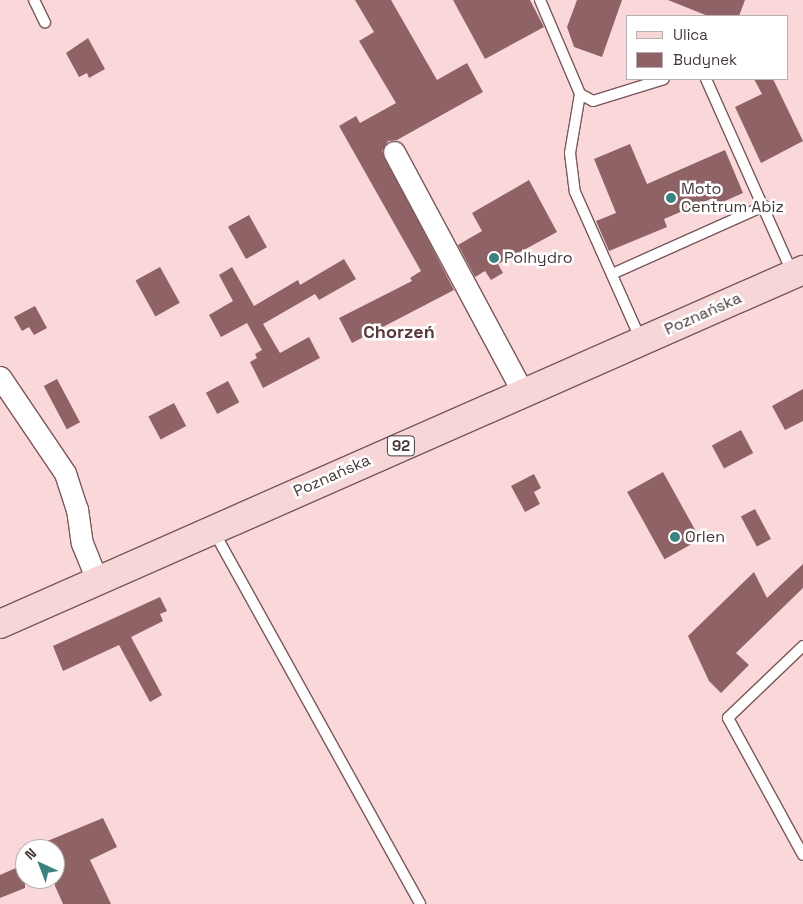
<!DOCTYPE html>
<meta charset="utf-8">
<style>
body{margin:0}
#map{position:relative;width:803px;height:904px;overflow:hidden;background:#fad8da;font-family:"Space Grotesk",sans-serif}
div>[style]{position:absolute}
.building>*{inset:0;background:#8f6266;transform-origin:0 0}
.roads{filter:drop-shadow(1px 0 #7b575b) drop-shadow(-1px 0 #7b575b) drop-shadow(0 1px #7b575b) drop-shadow(0 -1px #7b575b)}
.service>*{height:10px;margin:-5px;padding:0 5px;transform-origin:5px;border-radius:5px;background:#fff}
.minor>*{height:21px;margin:-10.5px;padding:0 10.5px;transform-origin:10.5px;border-radius:10.5px;background:#fff}
.primary>*{height:28px;margin:-14px;padding:0 14px;transform-origin:14px;border-radius:14px;background:#f7d6d8}
.dots>*{width:14px;height:14px;translate:-50% -50%;box-sizing:border-box;border:2px solid #fff;border-radius:50%}
span{translate:-50% -50%;white-space:nowrap;text-align:center;line-height:1.15;-webkit-text-stroke:5px #fff;paint-order:stroke}
.shield-label span{padding:1px 4px;background:#fff;border:1px solid;border-radius:4px;-webkit-text-stroke-width:0}
.shield-label{font-size:15px;color:#483739;font-weight:700}
.poi-label{font-size:16px;color:#483739}
.left{translate:0 -50%;text-align:left}
.street-label{font-size:16px;color:#483739}
.neighbourhood-label{font-size:18px;color:#5b393d;font-weight:700}
.legend{position:absolute;left:626px;top:15px;width:162px;height:65px;box-sizing:border-box;background:#fff;border:1px solid #b6afb0;margin:0;padding:6px 9px;list-style:none;font-size:15px;color:#483739}
.legend li{display:flex;align-items:center;gap:10px;height:25px}
.legend b{width:25px;border:1px solid #b6afb0}
.north{position:absolute;left:15px;top:839px;width:50px;height:50px;box-sizing:border-box;background:#fff;border:1px solid #b6afb0;border-radius:50%;rotate:317deg;font-size:14px;font-weight:700;line-height:20px;text-align:center;color:#483739}
.north::after{content:'';display:block;margin:auto;width:18px;height:22px;background:#3b8381;clip-path:polygon(50% 0,100% 100%,50% 72%,0 100%)}
</style>
<div id="map">
<div class="building">
<div style="clip-path:polygon(355px 0,391px 0,437px 80px,467px 63px,483px 92px,397px 140px,388px 141px,382px 151px,454px 290px,352px 343px,339px 318px,412px 281px,410px 278px,421px 271px,339px 126px,356px 116px,360px 123px,396px 103px,359px 41px,374px 32px)"></div>
<div style="clip-path:polygon(453px 0,530px 0,544px 27px,485px 59px)"></div>
<div style="clip-path:polygon(577px 0,622px 0,602px 57px,574px 47px,567px 27px)"></div>
<div style="clip-path:polygon(668px 0,745px 0,739px 16px,708px 16px)"></div>
<div style="clip-path:polygon(88px 38px,105px 69px,89px 78px,87px 73px,79px 77px,66px 53px)"></div>
<div style="clip-path:polygon(754px 79px,773px 79px,803px 141px,761px 163px,735px 107px,762px 94px)"></div>
<div style="clip-path:polygon(630px 144px,647px 184px,725px 150px,743px 193px,716px 205px,713px 198px,664px 219px,667px 227px,609px 251px,596px 221px,616px 213px,594px 159px)"></div>
<div style="clip-path:polygon(529px 180px,557px 232px,498px 264px,503px 273px,491px 280px,485px 271px,475px 277px,458px 245px,482px 231px,472px 213px)"></div>
<div style="left:249px;top:215px;width:37px;height:24px;rotate:61deg"></div>
<div style="clip-path:polygon(344px 259px,356px 279px,319px 300px,315px 294px,263px 324px,280px 353px,309px 337px,320px 358px,263px 388px,250px 362px,257px 358px,255px 354px,262px 350px,247px 323px,221px 337px,209px 315px,233px 301px,219px 275px,232px 267px,254px 306px,298px 280px,300px 285px)"></div>
<div style="left:160px;top:267px;width:41px;height:28px;rotate:61deg"></div>
<div style="clip-path:polygon(35px 306px,47px 328px,34px 335px,29px 327px,22px 331px,14px 317px)"></div>
<div style="left:57px;top:379px;width:49px;height:15px;rotate:62deg"></div>
<div style="left:228px;top:381px;width:24px;height:25px;rotate:62deg"></div>
<div style="clip-path:polygon(803px 389px,803px 421px,785px 430px,772px 406px)"></div>
<div style="left:174px;top:403px;width:26px;height:29px;rotate:62deg"></div>
<div style="left:741px;top:430px;width:26px;height:33px;rotate:62deg"></div>
<div style="left:663px;top:472px;width:77px;height:41px;rotate:61deg"></div>
<div style="clip-path:polygon(534px 474px,541px 488px,534px 492px,540px 504px,525px 512px,511px 486px)"></div>
<div style="left:755px;top:509px;width:34px;height:16px;rotate:62deg"></div>
<div style="clip-path:polygon(803px 564px,803px 588px,736px 653px,749px 665px,721px 693px,709px 681px,688px 636px,754px 572px,767px 598px)"></div>
<div style="clip-path:polygon(160px 597px,167px 611px,160px 614px,163px 621px,131px 637px,162px 695px,150px 702px,119px 645px,63px 671px,53px 646px)"></div>
<div style="clip-path:polygon(103px 818px,117px 847px,90px 860px,111px 904px,63px 904px,55px 886px,55px 849px,28px 849px)"></div>
<div style="clip-path:polygon(25px 864px,25px 888px,0 898px,0 875px)"></div>
</div>
<div class="roads">
<div class="service">
<div style="left:34px;top:0;width:25px;rotate:64deg"></div>
<div style="left:540px;top:0;width:102px;rotate:66.9deg"></div>
<div style="left:580px;top:94px;width:15px;rotate:28deg"></div>
<div style="left:593px;top:101px;width:74px;rotate:-17.2deg"></div>
<div style="left:706px;top:79px;width:214px;rotate:66deg"></div>
<div style="left:580px;top:94px;width:60px;rotate:99.6deg"></div>
<div style="left:570px;top:153px;width:39px;rotate:83deg"></div>
<div style="left:575px;top:192px;width:162px;rotate:66deg"></div>
<div style="left:612px;top:274px;width:167px;rotate:-24.1deg"></div>
<div style="left:213px;top:530px;width:427px;rotate:61deg"></div>
<div style="left:803px;top:646px;width:104px;rotate:136.2deg"></div>
<div style="left:728px;top:718px;width:156px;rotate:61.3deg"></div>
</div>
<div class="minor">
<div style="left:394px;top:152px;width:273px;rotate:61.8deg"></div>
<div style="left:0;top:377px;width:116px;rotate:55.9deg"></div>
<div style="left:65px;top:473px;width:38px;rotate:72deg"></div>
<div style="left:77px;top:509px;width:34px;rotate:82deg"></div>
<div style="left:82px;top:543px;width:40px;rotate:68deg"></div>
</div>
<div class="primary">
<div style="left:0;top:624px;width:878px;rotate:-23.79deg"></div>
</div>
</div>
<div class="dots">
<div style="left:671px;top:198px;background:#3b8381"></div>
<div style="left:494px;top:258px;background:#3b8381"></div>
<div style="left:675px;top:537px;background:#3b8381"></div>
</div>
<div class="shield-label">
<span style="left:401px;top:446px">92</span>
</div>
<div class="poi-label">
<span class="left" style="left:681px;top:198px">Moto<br>Centrum Abiz</span>
<span class="left" style="left:504px;top:258px">Polhydro</span>
<span class="left" style="left:685px;top:537px">Orlen</span>
</div>
<div class="street-label">
<span style="left:703px;top:314px;rotate:-24deg">Poznańska</span>
<span style="left:332px;top:476px;rotate:-24deg">Poznańska</span>
</div>
<div class="neighbourhood-label">
<span style="left:399px;top:332px">Chorzeń</span>
</div>
<ul class="legend">
<li><b style="height:6px;background:#f7d6d8"></b>Ulica</li>
<li><b style="height:14px;background:#8f6266"></b>Budynek</li>
</ul>
<div class="north">N</div>
</div>
